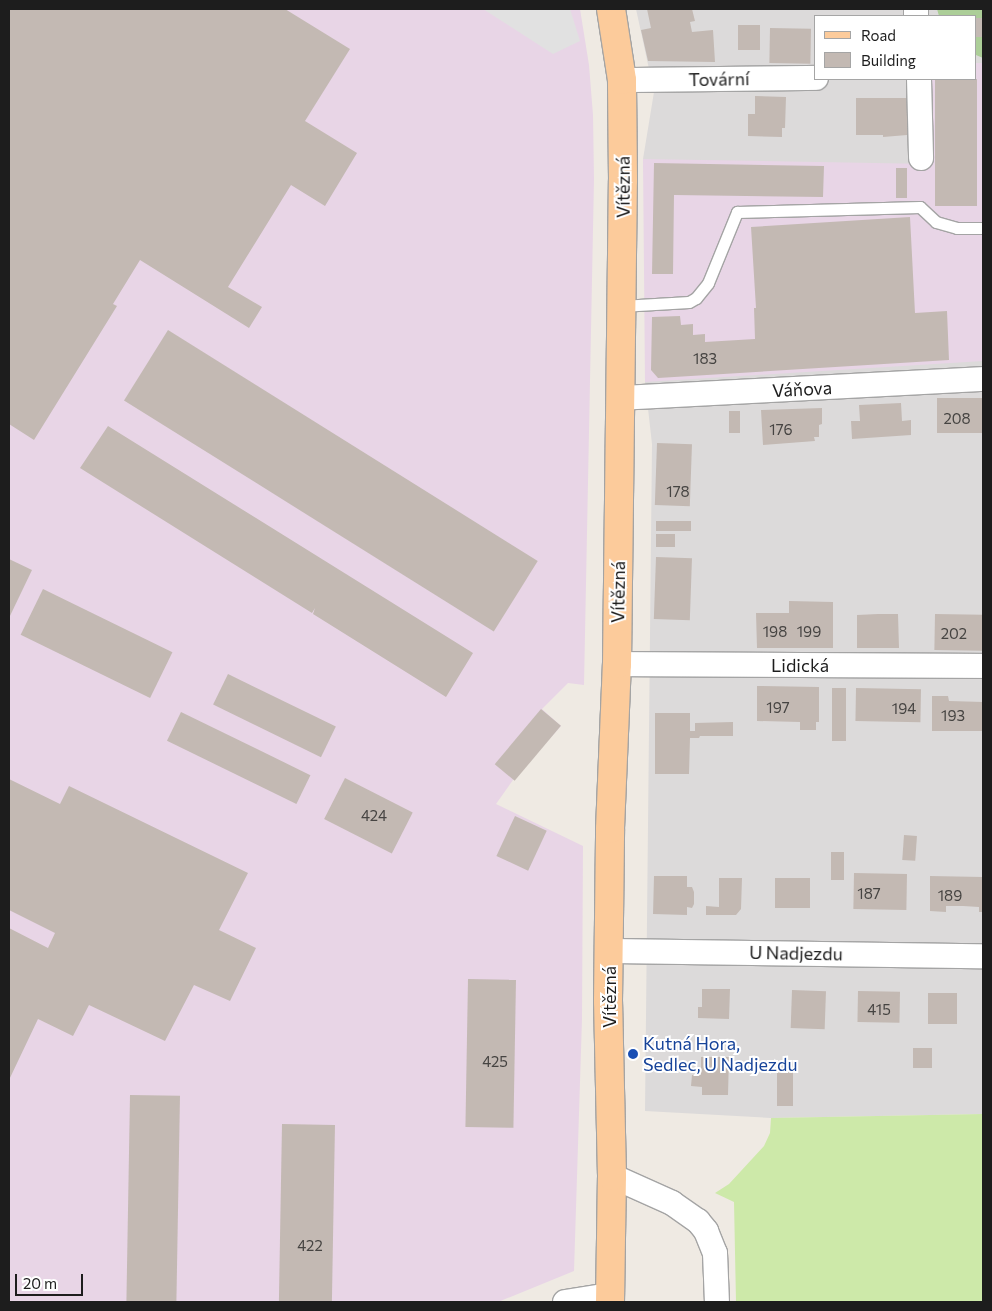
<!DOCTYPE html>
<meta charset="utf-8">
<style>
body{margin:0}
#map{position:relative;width:992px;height:1311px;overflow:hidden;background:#efeae3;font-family:Commissioner,sans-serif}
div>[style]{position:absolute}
.residential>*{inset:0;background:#dcdada}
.industrial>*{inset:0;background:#e8d5e6}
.grass>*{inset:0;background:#cde9a9}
.forest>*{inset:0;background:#acce98}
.parking>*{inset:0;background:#e1e1e1}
.building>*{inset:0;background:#c3b9b3;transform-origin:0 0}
.roads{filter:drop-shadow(1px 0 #a4a4a4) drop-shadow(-1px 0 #a4a4a4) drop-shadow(0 1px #a4a4a4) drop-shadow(0 -1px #a4a4a4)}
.service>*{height:11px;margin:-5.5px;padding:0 5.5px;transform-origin:5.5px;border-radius:5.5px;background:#fff}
.minor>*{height:24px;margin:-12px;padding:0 12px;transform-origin:12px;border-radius:12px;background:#fff}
.primary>*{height:28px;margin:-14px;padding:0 14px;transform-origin:14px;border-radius:14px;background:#fccb9b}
.dots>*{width:14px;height:14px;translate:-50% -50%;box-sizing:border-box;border:2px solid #fff;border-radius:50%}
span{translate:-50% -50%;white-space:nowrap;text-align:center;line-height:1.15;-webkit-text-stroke:4px #fff;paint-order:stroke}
.number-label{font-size:15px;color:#464442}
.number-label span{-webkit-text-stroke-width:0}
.street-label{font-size:18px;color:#1d1d1d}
.transit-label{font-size:18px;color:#164399}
.left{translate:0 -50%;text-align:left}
.frame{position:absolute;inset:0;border:10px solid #1d1d1d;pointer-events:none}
.legend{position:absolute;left:814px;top:15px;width:162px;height:65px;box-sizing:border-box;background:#fff;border:1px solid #a5a5a5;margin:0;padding:6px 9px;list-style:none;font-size:15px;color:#1d1d1d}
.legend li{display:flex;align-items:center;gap:10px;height:25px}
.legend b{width:25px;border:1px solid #a5a5a5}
.scale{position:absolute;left:15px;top:1274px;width:68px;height:22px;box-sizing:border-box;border:2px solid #1d1d1d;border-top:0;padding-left:6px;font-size:15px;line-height:18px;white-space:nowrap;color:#1d1d1d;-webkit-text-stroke:4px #fff;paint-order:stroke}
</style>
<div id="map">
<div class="residential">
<div style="clip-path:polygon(evenodd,636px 9px,983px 9px,983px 1114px,771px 1118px,645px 1111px,652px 444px,645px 382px,650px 305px,643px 159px,654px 92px,636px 9px,816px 16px,976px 16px,976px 79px,816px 79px,816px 16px)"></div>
</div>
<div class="industrial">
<div style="clip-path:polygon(9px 9px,580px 9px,589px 65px,593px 115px,594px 179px,584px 685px,568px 683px,542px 709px,561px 726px,513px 780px,496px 804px,583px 846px,582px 1019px,574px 1271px,498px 1302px,9px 1302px)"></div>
<div style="clip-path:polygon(976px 63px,983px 63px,983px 361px,645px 382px,643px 159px,930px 164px,930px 79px,976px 79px)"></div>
</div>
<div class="grass">
<div style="clip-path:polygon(983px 1114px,983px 1302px,736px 1302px,734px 1202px,715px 1193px,729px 1184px,764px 1146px,770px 1133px,771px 1118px)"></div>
</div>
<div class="forest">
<div style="clip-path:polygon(937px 9px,983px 9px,983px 58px,976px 55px,976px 16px,939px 16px)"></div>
</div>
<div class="parking">
<div style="clip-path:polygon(483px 9px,570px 9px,580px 41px,553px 54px)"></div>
</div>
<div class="building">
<div style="clip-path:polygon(9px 9px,285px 9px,350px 49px,305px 121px,357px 153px,325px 206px,291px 185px,228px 287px,262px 307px,249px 328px,140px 260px,113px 304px,117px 306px,34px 440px,9px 424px)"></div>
<div style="clip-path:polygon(647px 9px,692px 9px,695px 21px,690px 22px,692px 32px,713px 30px,715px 62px,648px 61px,641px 30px,651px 28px)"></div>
<div style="left:976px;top:18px;width:7px;height:19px"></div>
<div style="left:760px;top:25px;width:25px;height:22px;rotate:90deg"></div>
<div style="left:770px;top:28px;width:41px;height:35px;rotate:1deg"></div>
<div style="left:935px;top:79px;width:42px;height:127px"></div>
<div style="clip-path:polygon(755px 96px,786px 97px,785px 128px,782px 128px,782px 137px,748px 136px,748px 114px,755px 114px)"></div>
<div style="clip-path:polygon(856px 98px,907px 98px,907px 135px,883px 137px,883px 135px,856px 135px)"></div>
<div style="clip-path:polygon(654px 163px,824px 166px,823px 197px,674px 195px,673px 274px,652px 274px)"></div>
<div style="left:896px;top:168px;width:11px;height:30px"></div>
<div style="clip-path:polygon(910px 217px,915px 313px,947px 311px,949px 360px,658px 378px,651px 370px,652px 317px,680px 316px,681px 325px,693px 324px,693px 335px,705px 334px,705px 342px,755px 339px,754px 308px,756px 308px,751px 227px)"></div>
<div style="left:168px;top:330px;width:436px;height:83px;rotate:32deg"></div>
<div style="left:983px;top:398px;width:35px;height:46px;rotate:90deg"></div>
<div style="clip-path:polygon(901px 403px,902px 421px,911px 420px,911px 435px,852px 439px,851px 421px,860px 421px,859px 405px)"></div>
<div style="clip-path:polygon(822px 408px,822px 424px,819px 425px,819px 437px,814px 437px,815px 441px,763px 445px,761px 410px)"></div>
<div style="left:740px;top:411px;width:22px;height:11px;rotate:90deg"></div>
<div style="clip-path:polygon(108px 426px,473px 653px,446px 697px,313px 614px,315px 608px,312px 613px,80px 468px)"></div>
<div style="left:657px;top:443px;width:35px;height:62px;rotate:2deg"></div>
<div style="left:656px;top:521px;width:35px;height:10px"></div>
<div style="left:675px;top:534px;width:13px;height:19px;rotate:90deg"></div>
<div style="left:656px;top:557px;width:36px;height:62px;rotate:2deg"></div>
<div style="clip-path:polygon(9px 559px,32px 570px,9px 618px)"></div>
<div style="left:43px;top:589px;width:144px;height:51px;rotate:26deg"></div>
<div style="clip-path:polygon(789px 601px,833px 602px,833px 648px,757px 648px,756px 613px,789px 613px)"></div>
<div style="clip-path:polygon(878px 614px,898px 614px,899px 648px,857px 648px,857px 615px)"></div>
<div style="left:935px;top:614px;width:48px;height:36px;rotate:1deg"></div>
<div style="left:228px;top:674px;width:120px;height:34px;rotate:26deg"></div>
<div style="clip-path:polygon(757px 686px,819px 687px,819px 722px,816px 722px,816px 730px,800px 730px,800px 722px,757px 721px)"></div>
<div style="left:832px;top:688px;width:14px;height:53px"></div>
<div style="left:856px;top:688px;width:65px;height:33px;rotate:1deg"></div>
<div style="clip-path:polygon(932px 696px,948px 696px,949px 701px,983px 702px,983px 731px,932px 731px)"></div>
<div style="left:541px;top:709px;width:26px;height:72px;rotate:40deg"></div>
<div style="left:181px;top:712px;width:144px;height:32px;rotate:26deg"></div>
<div style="clip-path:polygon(655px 713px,690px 713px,690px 731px,695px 731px,695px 723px,733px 722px,733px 736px,700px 736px,699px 738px,690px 738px,689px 774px,655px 774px)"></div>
<div style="left:345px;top:778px;width:76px;height:46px;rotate:27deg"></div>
<div style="clip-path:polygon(9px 779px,60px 804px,69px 786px,248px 873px,219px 930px,256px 948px,230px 1001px,194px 985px,165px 1041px,89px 1005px,73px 1036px,38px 1019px,9px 1080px,9px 928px,48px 948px,55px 933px,9px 910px)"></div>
<div style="left:515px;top:816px;width:35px;height:44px;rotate:25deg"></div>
<div style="left:904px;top:835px;width:13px;height:25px;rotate:4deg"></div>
<div style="left:831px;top:852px;width:13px;height:28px"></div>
<div style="left:854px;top:873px;width:53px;height:36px;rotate:1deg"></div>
<div style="clip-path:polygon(654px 876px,687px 876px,687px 887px,692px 887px,694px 892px,694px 904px,692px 908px,687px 907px,687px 915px,653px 914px)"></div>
<div style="clip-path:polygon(930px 876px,983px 877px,983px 912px,979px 912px,979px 907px,963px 906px,946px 906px,946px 912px,930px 911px)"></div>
<div style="clip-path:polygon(719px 878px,742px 878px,741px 909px,736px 915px,706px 915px,706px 906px,719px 907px)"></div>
<div style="left:775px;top:878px;width:35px;height:30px"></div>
<div style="left:468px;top:979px;width:48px;height:148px;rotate:1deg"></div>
<div style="clip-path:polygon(702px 989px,730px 989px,729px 1019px,698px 1018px,698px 1007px,702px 1007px)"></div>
<div style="left:792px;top:990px;width:34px;height:38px;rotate:2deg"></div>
<div style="left:858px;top:991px;width:42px;height:31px;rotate:1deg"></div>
<div style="left:928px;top:993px;width:29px;height:31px"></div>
<div style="left:913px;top:1048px;width:19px;height:20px"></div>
<div style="clip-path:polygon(701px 1057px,729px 1057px,728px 1095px,702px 1095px,702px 1087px,691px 1086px,692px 1075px,701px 1075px)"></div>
<div style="left:777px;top:1062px;width:16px;height:44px"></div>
<div style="left:130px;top:1095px;width:50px;height:207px;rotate:1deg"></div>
<div style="left:282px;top:1124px;width:53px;height:178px;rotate:1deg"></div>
</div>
<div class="roads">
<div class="service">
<div style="left:621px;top:306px;width:68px;rotate:-3.4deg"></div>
<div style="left:689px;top:302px;width:8px;rotate:-30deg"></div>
<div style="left:696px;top:298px;width:19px;rotate:-51deg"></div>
<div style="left:708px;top:283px;width:77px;rotate:-67.8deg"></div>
<div style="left:737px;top:212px;width:183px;rotate:-1.6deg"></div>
<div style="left:920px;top:207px;width:22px;rotate:43deg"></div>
<div style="left:936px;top:222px;width:22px;rotate:16deg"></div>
<div style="left:957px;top:228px;width:26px"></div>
</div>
<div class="minor">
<div style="left:916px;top:9px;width:7px;rotate:90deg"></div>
<div style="left:919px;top:79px;width:79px;rotate:88.5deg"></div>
<div style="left:622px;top:80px;width:194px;rotate:-0.6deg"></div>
<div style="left:620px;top:398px;width:363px;rotate:-3deg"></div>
<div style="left:617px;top:664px;width:366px;rotate:0.3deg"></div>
<div style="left:608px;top:951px;width:375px;rotate:0.8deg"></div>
<div style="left:612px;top:1176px;width:66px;rotate:24.2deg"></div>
<div style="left:672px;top:1203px;width:32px;rotate:35deg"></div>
<div style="left:698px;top:1221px;width:13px;rotate:51deg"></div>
<div style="left:706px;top:1231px;width:24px;rotate:68deg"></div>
<div style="left:715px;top:1253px;width:49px;rotate:87.7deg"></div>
<div style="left:565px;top:1302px;width:46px;rotate:-8.8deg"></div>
</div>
<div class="primary">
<div style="left:610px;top:1302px;width:126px;rotate:-89.1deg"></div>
<div style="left:612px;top:1176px;width:175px;rotate:-91.3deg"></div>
<div style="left:608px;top:1001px;width:172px;rotate:-89.3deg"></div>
<div style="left:610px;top:829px;width:165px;rotate:-87.6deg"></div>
<div style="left:617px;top:664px;width:484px;rotate:-89.3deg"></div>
<div style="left:623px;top:180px;width:100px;rotate:-90.6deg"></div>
<div style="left:622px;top:80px;width:72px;rotate:-98.8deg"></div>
</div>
</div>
<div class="dots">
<div style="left:633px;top:1054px;background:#1a4fb4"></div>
</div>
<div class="number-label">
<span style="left:705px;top:359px">183</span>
<span style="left:957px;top:419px">208</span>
<span style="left:781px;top:430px">176</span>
<span style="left:678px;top:492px">178</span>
<span style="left:775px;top:632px">198</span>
<span style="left:809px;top:632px">199</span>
<span style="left:954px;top:634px">202</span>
<span style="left:778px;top:708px">197</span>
<span style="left:904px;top:709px">194</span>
<span style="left:953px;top:716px">193</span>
<span style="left:374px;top:816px">424</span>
<span style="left:869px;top:894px">187</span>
<span style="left:950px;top:896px">189</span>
<span style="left:879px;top:1010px">415</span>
<span style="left:495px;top:1062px">425</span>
<span style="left:310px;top:1246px">422</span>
</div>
<div class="street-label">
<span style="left:719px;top:79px;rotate:-1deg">Tovární</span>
<span style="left:623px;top:187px;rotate:-90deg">Vítězná</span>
<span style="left:802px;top:389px;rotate:-3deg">Váňova</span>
<span style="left:618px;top:592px;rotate:-89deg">Vítězná</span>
<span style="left:800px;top:665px">Lidická</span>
<span style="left:796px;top:953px;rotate:1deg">U Nadjezdu</span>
<span style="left:609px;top:997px;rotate:-90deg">Vítězná</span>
</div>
<div class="transit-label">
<span class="left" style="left:643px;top:1054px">Kutná Hora,<br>Sedlec, U Nadjezdu</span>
</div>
<div class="frame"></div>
<ul class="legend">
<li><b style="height:6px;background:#fccb9b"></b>Road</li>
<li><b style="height:14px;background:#c3b9b3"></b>Building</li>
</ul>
<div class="scale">20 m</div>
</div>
